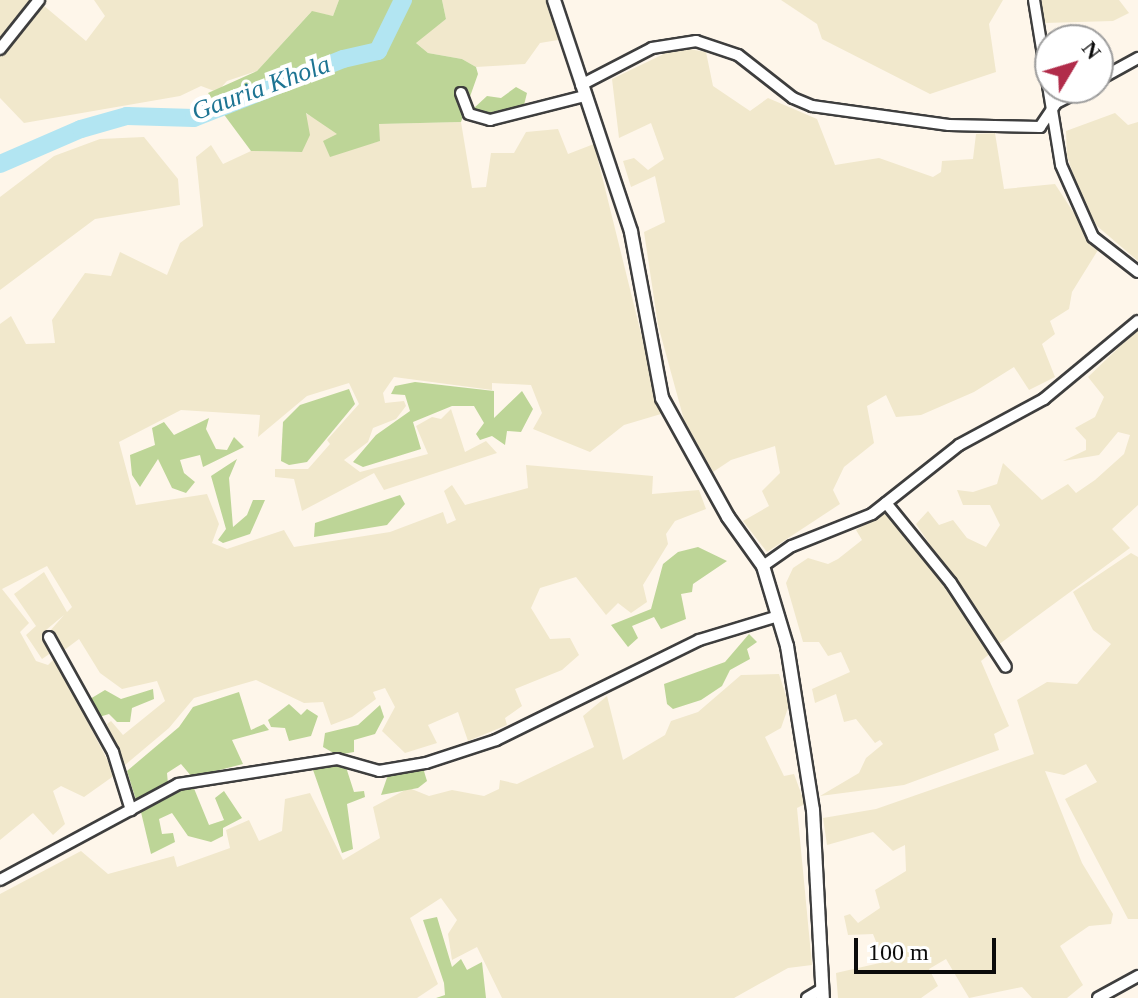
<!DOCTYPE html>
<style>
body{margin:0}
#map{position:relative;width:1138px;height:998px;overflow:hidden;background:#fef6ea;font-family:"Times New Roman",serif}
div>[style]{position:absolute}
.farmland>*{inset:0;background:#f1e8cc}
.forest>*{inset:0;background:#bdd597}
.river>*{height:18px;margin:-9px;padding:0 9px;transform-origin:9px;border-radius:9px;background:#b2e5f2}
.roads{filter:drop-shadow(2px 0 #3e3e3e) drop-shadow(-2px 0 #3e3e3e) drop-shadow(0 2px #3e3e3e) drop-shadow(0 -2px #3e3e3e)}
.minor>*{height:10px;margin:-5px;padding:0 5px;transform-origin:5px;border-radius:5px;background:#fff}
.tertiary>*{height:12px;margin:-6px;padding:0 6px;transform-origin:6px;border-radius:6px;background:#fff}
span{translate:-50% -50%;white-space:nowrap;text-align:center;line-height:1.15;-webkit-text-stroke:8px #fff;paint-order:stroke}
.water-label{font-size:26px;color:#1d7493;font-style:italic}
.north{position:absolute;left:1034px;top:24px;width:80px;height:80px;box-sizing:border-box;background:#fff;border:2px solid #9d9d9d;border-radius:50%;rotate:52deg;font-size:22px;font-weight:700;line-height:32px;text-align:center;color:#0b0b0b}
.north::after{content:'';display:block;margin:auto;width:28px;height:36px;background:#b12c4a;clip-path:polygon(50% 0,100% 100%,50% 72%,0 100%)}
.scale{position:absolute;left:854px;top:938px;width:142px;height:36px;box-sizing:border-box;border:4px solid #0b0b0b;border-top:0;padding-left:10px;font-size:24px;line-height:28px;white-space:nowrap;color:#0b0b0b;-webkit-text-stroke:6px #fff;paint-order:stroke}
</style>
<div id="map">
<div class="farmland">
<div style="clip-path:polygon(0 0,37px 0,86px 41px,105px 16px,94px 0,339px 0,333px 16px,311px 12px,257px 71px,227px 81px,217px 92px,201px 86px,180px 96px,24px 123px,0 98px)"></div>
<div style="clip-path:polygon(442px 0,552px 0,564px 39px,540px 43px,525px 64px,476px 67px,462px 59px,428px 53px,415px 42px,446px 19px)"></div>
<div style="clip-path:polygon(781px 0,1003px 0,989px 24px,996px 72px,930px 94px,822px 39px,817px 24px)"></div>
<div style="clip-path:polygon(1040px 0,1119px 0,1129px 13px,1113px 21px,1044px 23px)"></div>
<div style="clip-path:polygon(678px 47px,706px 52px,713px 86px,750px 111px,768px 98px,817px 119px,835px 165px,879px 158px,933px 177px,941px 172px,942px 161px,973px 159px,976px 134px,995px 133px,1004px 189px,1055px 184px,1098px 250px,1072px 292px,1069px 309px,1050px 321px,1055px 334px,1042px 344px,1055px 377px,1029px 390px,1014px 367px,974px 392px,921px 415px,896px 417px,886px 395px,867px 406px,874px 443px,844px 467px,833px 490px,840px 504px,767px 552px,743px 521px,769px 506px,762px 491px,780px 473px,775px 446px,731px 460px,713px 472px,684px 420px,658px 325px,644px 232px,665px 222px,655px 176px,631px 187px,623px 161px,634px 158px,648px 170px,664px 159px,651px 123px,619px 138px,612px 79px)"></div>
<div style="clip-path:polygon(305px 113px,364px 145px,380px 141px,378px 124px,461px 122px,472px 188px,486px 187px,491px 153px,514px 153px,526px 132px,558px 129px,568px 154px,594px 144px,661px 414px,624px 425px,590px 452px,533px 429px,542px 413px,531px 385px,492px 383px,492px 390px,394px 377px,383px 393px,385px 403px,404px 401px,406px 406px,396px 419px,373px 428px,368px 442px,344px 460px,360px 472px,428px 454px,416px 426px,432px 417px,441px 419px,451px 409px,465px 452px,486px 441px,497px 453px,384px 490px,374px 473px,302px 511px,294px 479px,275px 477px,275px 469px,308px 469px,330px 444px,327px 440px,359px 404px,349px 383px,307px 396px,258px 437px,260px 415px,181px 410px,119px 442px,136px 505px,207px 494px,219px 524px,212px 543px,227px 549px,284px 530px,294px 547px,390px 532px,443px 512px,447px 524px,456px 520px,444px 491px,452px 485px,465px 505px,528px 488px,526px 465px,653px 476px,652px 494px,699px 490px,706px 509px,675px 521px,666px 534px,668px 544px,643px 585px,647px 602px,631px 613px,618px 603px,606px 615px,576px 577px,540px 588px,531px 608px,550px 639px,570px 638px,579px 655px,562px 670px,515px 689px,522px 706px,505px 718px,507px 725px,468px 741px,458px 712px,428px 725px,437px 743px,405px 753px,382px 731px,395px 707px,385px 688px,373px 692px,376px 699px,352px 717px,331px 725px,323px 702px,304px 703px,256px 680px,194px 698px,169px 728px,125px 765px,107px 724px,111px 721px,123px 735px,165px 701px,157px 681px,122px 689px,100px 673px,79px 639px,63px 651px,50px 631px,64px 615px,46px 630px,58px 648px,42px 659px,26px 635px,36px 626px,14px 594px,44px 572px,67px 612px,72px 607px,47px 566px,2px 589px,29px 623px,20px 632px,36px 661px,48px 665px,55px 658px,115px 775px,84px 797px,61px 786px,53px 791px,65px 824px,53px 835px,33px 813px,0 840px,0 324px,11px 316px,26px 344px,55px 343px,52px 320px,85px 273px,111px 276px,120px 252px,167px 275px,180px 243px,203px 226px,196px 157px,211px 145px,223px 164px,251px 151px,302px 152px)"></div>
<div style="clip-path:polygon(1115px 113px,1128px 125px,1138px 122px,1138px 261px,1097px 226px,1081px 198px,1067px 156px,1066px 131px)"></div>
<div style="clip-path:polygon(144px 137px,178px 179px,180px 205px,95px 219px,0 290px,0 197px,54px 156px,100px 139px)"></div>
<div style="clip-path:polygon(1138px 329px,1138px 505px,1112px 529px,1130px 548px,998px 645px,916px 524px,928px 511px,939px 525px,953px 520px,967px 538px,986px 547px,1000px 525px,990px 505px,963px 505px,957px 490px,973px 492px,997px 484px,1003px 463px,1042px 500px,1068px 484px,1076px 493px,1095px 480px,1124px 454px,1130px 435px,1118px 432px,1099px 455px,1063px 461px,1086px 450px,1086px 440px,1075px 428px,1095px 417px,1104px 397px,1088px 377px)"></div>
<div style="clip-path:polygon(887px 511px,941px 573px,992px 652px,981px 661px,1009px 726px,994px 734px,999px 750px,904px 785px,820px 796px,859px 773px,866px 758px,883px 744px,880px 740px,875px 743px,856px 719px,844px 722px,836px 694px,815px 703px,812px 689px,850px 672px,841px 652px,828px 656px,819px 642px,803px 642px,786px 583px,793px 568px,808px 558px,828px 564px,838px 559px,862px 540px,856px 530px)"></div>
<div style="clip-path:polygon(1131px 553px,1138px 557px,1138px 919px,1128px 919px,1065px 799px,1097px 782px,1086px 764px,1064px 775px,1045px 771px,1082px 863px,1113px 914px,1111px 924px,1089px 926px,1060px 946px,1083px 985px,1067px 998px,1032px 998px,1022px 987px,969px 998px,946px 959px,929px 969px,938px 986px,921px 998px,838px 998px,836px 973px,884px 962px,873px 934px,848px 935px,844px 916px,850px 914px,858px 923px,880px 908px,875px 890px,906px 871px,905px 845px,893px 851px,873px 832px,827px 845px,823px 818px,876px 809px,1034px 754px,1017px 700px,1047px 682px,1077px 684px,1111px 644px,1093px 630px,1073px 592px)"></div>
<div style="clip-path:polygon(779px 674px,789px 705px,781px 728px,765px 737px,784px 776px,794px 774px,805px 804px,797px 808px,812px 965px,788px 968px,734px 998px,502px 998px,477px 947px,452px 960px,448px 934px,457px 920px,441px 898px,410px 918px,438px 984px,417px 998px,0 998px,0 894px,81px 851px,108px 874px,174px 856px,177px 867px,230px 848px,226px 830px,249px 820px,259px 841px,282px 831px,285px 799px,310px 793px,343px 860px,380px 838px,373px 807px,409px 788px,429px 796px,452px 790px,484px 796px,499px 789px,500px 780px,517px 784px,594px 747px,583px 716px,607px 696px,623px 760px,665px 735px,671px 721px,698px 712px,741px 675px)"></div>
</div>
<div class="forest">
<div style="clip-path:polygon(339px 0,442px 0,446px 19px,416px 43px,428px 53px,462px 59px,476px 67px,478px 74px,461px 122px,379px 124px,380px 141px,330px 157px,323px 141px,337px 134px,306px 113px,310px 135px,302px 152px,251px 151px,208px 93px,257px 71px,312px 11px,333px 16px)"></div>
<div style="clip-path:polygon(516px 87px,527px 93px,524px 105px,479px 115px,474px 108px,487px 96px,501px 98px)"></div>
<div style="clip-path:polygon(415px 382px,494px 391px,494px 418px,522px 391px,533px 409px,521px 432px,507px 431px,505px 445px,492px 436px,480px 440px,476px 434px,484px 423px,474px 406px,452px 406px,413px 422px,421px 449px,363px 467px,353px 462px,376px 435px,410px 411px,405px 395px,391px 394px,395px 386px)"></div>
<div style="clip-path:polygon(349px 389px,355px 404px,307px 462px,289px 465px,281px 461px,283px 422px,300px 405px)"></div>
<div style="clip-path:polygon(209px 418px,206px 429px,216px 449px,227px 450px,234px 437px,244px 447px,203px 467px,200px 455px,180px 460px,184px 473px,195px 482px,186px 493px,172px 488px,158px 459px,140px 487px,132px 475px,130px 455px,155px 445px,152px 428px,164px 422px,174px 435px)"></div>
<div style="clip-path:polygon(237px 459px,229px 478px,233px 527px,247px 515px,253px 500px,265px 500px,250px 534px,223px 543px,218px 540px,226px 529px,211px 476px)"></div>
<div style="clip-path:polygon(400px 495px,405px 504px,387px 525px,314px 537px,315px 523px)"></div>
<div style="clip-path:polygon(698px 547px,727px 561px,693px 584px,692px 592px,681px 594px,686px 619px,661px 629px,654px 617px,632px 626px,638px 638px,628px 647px,611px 625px,651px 609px,663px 564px,678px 552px)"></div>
<div style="clip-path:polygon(749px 634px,757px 642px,747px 649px,750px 659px,730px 670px,722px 686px,701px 700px,673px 709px,667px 704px,664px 684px,725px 662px)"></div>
<div style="clip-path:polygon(153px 689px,154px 699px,132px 708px,130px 722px,117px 722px,109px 714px,99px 717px,90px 699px,105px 690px,121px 699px)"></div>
<div style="clip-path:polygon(239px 692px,251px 730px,264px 724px,269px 730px,232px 740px,243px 764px,192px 777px,181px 764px,167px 773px,168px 784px,136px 800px,127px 771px,179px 727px,193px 707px)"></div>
<div style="clip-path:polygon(289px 704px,301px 715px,307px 709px,318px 716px,311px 736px,289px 741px,285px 728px,271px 727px,268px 720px)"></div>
<div style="clip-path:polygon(380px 705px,384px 717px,375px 734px,354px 740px,354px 752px,337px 755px,323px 747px,325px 733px,358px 725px)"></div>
<div style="clip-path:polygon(345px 764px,354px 792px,364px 791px,365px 797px,347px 804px,353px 849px,342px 853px,312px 767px)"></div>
<div style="clip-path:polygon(423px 768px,427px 781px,418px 788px,381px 795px,389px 772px)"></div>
<div style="clip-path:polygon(193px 786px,209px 825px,224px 820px,215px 798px,224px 791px,242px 818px,223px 828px,223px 836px,211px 842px,188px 836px,172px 813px,159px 819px,162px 834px,173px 833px,175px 842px,151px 854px,140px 808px)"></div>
<div style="clip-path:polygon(437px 917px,452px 967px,461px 959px,467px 970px,482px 962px,486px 998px,436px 998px,445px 995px,444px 983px,423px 920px)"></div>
</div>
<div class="river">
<div style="left:0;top:164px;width:88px;rotate:-23.4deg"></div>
<div style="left:81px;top:129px;width:48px;rotate:-15.8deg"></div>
<div style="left:127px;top:116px;width:67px;rotate:1.7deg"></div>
<div style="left:194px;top:118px;width:160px;rotate:-21.6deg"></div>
<div style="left:343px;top:59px;width:36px;rotate:-13deg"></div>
<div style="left:378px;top:51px;width:57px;rotate:-63.9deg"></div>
</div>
<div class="roads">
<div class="minor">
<div style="left:1034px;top:0;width:167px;rotate:80.7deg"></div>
<div style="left:1061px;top:165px;width:79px;rotate:66deg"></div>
<div style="left:1093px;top:237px;width:57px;rotate:37.9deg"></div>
<div style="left:0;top:49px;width:63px;rotate:-51.5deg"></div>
<div style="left:1098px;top:80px;width:46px;rotate:-28.8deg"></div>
<div style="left:581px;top:85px;width:80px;rotate:-27.5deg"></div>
<div style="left:652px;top:48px;width:45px;rotate:-9deg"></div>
<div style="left:696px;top:41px;width:44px;rotate:18.4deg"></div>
<div style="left:738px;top:55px;width:70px;rotate:38deg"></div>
<div style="left:793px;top:98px;width:21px;rotate:23deg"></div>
<div style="left:812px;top:106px;width:138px;rotate:7.9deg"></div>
<div style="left:949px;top:125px;width:91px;rotate:1.3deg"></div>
<div style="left:1040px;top:127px;width:29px;rotate:-56deg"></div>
<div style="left:1056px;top:103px;width:33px;rotate:-27deg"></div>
<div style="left:461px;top:93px;width:22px;rotate:69deg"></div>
<div style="left:469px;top:114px;width:22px;rotate:16deg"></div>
<div style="left:490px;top:120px;width:98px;rotate:-14.2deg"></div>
<div style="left:886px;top:503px;width:103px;rotate:50.9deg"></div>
<div style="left:951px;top:583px;width:100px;rotate:56.8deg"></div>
<div style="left:763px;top:566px;width:35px;rotate:-35deg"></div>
<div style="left:792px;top:546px;width:86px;rotate:-21.8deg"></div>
<div style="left:872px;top:514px;width:111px;rotate:-38.4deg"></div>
<div style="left:959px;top:445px;width:97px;rotate:-28.4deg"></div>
<div style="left:1044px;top:399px;width:122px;rotate:-39.7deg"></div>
<div style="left:49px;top:637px;width:132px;rotate:60.9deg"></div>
<div style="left:113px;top:752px;width:61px;rotate:72.8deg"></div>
<div style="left:0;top:880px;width:202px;rotate:-28.3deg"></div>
<div style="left:178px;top:784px;width:161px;rotate:-8.9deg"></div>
<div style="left:337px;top:759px;width:44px;rotate:15.9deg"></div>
<div style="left:379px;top:771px;width:48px;rotate:-9.7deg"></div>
<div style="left:426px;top:763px;width:74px;rotate:-18.2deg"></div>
<div style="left:496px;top:740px;width:226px;rotate:-26.2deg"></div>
<div style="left:699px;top:640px;width:83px;rotate:-16.9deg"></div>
<div style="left:807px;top:998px;width:17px;rotate:-31deg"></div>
<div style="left:1098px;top:998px;width:46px;rotate:-28.8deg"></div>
</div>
<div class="tertiary">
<div style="left:554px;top:0;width:244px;rotate:71.6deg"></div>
<div style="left:631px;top:232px;width:169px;rotate:79.4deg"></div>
<div style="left:662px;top:398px;width:136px;rotate:61deg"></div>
<div style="left:728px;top:517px;width:60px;rotate:54.5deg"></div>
<div style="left:763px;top:566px;width:84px;rotate:73.3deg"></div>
<div style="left:787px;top:646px;width:166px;rotate:81deg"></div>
<div style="left:813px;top:810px;width:188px;rotate:87deg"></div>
</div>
</div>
<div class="water-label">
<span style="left:261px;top:88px;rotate:-20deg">Gauria Khola</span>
</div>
<div class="north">N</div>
<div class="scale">100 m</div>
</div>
